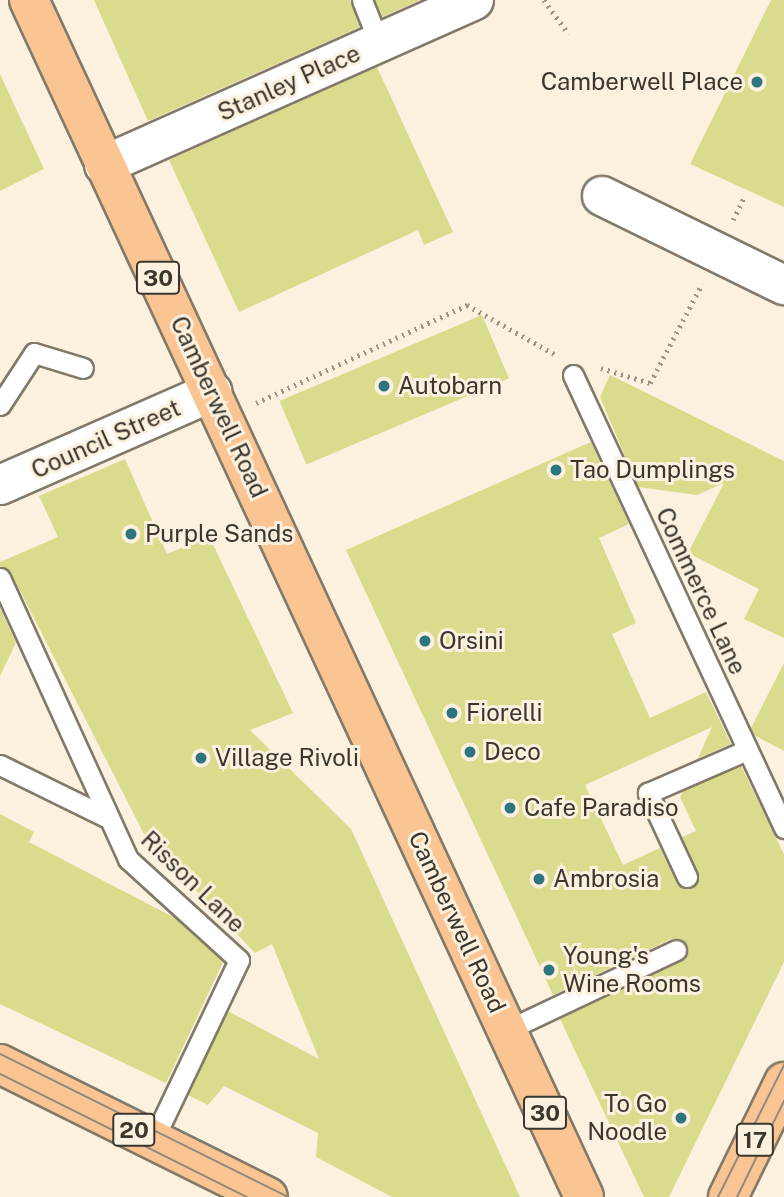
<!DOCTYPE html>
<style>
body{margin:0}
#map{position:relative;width:784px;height:1197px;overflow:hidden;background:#fbf1de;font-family:"Public Sans",sans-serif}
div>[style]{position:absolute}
.building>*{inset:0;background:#d9db8d;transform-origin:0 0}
.path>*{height:4.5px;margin-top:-2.25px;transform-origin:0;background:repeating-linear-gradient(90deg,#9a9486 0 2px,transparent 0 7px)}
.roads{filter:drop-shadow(2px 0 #827a69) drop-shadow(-2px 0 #827a69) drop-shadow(0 2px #827a69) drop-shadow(0 -2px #827a69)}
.service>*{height:19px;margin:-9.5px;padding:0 9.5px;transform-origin:9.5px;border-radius:9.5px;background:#fff}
.minor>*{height:38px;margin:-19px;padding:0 19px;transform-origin:19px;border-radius:19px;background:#fff}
.primary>*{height:38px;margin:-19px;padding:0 19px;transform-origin:19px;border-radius:19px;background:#fbc593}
.tram>*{height:2px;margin:-1px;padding:0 1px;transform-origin:1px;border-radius:1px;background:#908a7d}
.dots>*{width:19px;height:19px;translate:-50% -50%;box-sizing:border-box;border:4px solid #fbf1de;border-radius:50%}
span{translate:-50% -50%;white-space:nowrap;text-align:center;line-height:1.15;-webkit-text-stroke:6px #fbf1de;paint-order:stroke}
.shield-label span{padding:2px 5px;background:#fbf1de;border:2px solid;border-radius:5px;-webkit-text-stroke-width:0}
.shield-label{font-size:23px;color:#39362e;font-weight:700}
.poi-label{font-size:24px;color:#39362e}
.right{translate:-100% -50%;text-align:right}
.left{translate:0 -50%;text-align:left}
.street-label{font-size:24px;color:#39362e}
</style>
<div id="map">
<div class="building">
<div style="clip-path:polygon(94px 0,350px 0,360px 27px,148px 121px)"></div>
<div style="clip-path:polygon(375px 0,420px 0,382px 17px)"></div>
<div style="clip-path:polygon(771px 0,784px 0,784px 207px,690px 164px)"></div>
<div style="clip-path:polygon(377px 67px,453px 232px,424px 245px,418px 230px,239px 312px,169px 160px)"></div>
<div style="clip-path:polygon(0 74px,44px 169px,0 191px)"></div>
<div style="left:482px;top:315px;width:69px;height:220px;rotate:67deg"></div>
<div style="clip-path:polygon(610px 375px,784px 461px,784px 638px,744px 619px,759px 589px,688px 553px,724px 483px,697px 495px,638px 487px,600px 397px)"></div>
<div style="clip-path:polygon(591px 442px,629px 524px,599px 538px,636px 623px,612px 634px,650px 718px,706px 692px,731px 744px,698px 758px,712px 727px,585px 785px,623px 865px,660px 848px,679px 887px,697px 885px,698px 872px,682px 837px,696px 831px,680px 797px,683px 791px,741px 766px,784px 854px,784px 962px,669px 1197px,644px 1197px,560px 1019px,681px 961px,688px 952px,687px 944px,671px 939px,553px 995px,346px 550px)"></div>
<div style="clip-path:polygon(125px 459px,167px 554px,209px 536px,293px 713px,250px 730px,351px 829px,520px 1197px,392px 1197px,316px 1157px,318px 1133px,224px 1086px,208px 1105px,188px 1095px,228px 1011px,319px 1059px,272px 944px,255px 953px,146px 838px,11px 573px,0 566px,0 562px,58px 537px,39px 496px)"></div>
<div style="clip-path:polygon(0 608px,16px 643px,0 676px)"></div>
<div style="clip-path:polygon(784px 663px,784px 751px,754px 735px,751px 728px)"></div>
<div style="clip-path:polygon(0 814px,34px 832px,29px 842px,175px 918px,223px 962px,166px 1083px,0 1004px)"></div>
</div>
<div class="path">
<div style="left:544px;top:0;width:42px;rotate:53.7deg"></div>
<div style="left:733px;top:220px;width:25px;rotate:-64deg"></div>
<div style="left:601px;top:368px;width:51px;rotate:17deg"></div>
<div style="left:650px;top:383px;width:112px;rotate:-62.3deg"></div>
<div style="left:256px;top:403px;width:233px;rotate:-24.9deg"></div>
<div style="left:467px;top:305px;width:102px;rotate:29.3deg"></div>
</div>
<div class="roads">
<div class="service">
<div style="left:362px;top:0;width:46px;rotate:68.4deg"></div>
<div style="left:573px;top:375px;width:500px;rotate:65deg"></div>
<div style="left:0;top:405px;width:62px;rotate:-56.8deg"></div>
<div style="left:34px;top:353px;width:51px;rotate:17deg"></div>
<div style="left:0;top:578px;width:309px;rotate:65.5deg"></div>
<div style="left:128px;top:859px;width:150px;rotate:42.3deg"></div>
<div style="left:239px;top:960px;width:199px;rotate:115.5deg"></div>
<div style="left:0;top:765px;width:118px;rotate:26.1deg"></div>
<div style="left:687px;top:877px;width:93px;rotate:-114.9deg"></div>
<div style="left:648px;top:793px;width:108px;rotate:-23.5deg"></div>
<div style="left:507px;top:1030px;width:187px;rotate:-25.3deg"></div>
</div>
<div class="minor">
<div style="left:104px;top:165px;width:405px;rotate:-24deg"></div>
<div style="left:602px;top:196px;width:203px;rotate:26.1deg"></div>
<div style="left:0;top:485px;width:232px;rotate:-23.7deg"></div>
</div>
<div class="primary">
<div style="left:29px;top:0;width:1319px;rotate:65.12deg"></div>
<div style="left:0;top:1064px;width:299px;rotate:26.4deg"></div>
<div style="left:728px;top:1197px;width:128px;rotate:-64deg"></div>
</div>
</div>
<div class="tram">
<div style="left:0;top:1054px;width:322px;rotate:26.4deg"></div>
<div style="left:0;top:1074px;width:276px;rotate:26.5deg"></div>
<div style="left:718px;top:1197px;width:148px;rotate:-63.4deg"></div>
<div style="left:737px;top:1197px;width:107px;rotate:-63.9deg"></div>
</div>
<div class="dots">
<div style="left:757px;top:82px;background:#2d757f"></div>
<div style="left:384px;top:386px;background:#2d757f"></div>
<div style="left:556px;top:470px;background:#2d757f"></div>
<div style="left:131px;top:534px;background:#2d757f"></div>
<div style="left:425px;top:641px;background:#2d757f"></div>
<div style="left:452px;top:713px;background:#2d757f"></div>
<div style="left:470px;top:752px;background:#2d757f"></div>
<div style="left:201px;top:758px;background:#2d757f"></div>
<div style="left:510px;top:808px;background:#2d757f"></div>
<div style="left:539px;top:879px;background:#2d757f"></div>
<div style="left:549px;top:970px;background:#2d757f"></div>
<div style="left:681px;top:1118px;background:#2d757f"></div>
</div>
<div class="shield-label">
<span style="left:158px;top:278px">30</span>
<span style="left:545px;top:1113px">30</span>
<span style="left:134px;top:1130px">20</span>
<span style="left:755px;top:1140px">17</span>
</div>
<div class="poi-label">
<span class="right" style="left:743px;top:82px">Camberwell Place</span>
<span class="left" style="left:398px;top:386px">Autobarn</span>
<span class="left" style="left:570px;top:470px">Tao Dumplings</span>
<span class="left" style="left:145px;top:534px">Purple Sands</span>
<span class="left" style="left:439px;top:641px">Orsini</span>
<span class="left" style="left:466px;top:713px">Fiorelli</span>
<span class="left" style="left:484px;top:752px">Deco</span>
<span class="left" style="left:215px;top:758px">Village Rivoli</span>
<span class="left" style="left:524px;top:808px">Cafe Paradiso</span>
<span class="left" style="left:553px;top:879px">Ambrosia</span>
<span class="left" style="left:563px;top:970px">Young's<br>Wine Rooms</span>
<span class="right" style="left:667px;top:1118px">To Go<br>Noodle</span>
</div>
<div class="street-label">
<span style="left:289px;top:83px;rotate:-24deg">Stanley Place</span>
<span style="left:219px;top:407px;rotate:65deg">Camberwell Road</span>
<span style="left:106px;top:439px;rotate:-24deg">Council Street</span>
<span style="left:701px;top:591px;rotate:65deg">Commerce Lane</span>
<span style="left:193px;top:882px;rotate:44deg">Risson Lane</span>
<span style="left:457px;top:922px;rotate:65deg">Camberwell Road</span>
</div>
</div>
